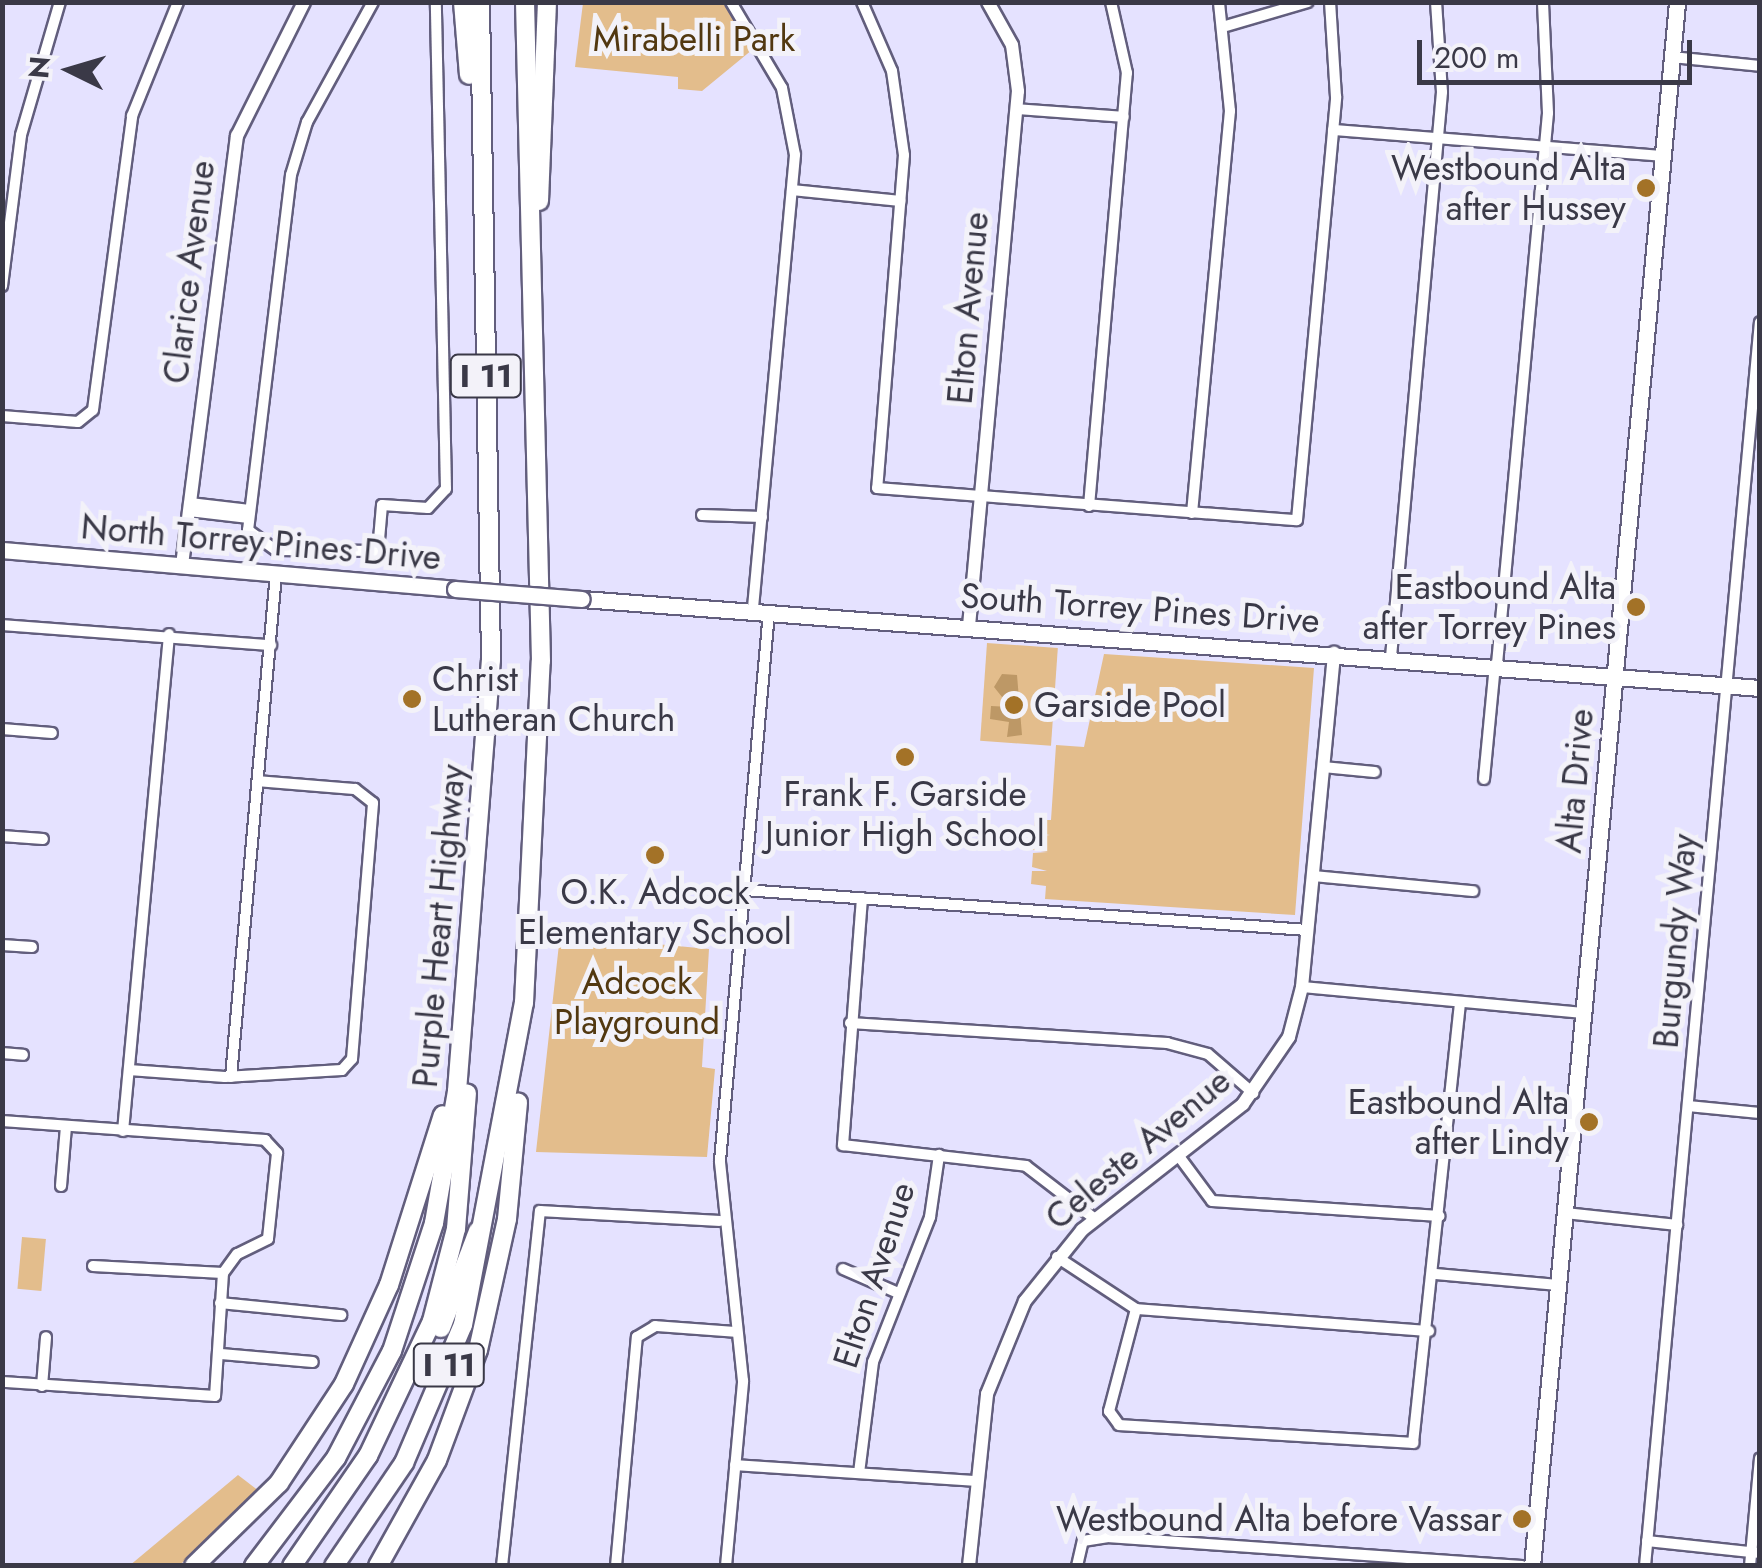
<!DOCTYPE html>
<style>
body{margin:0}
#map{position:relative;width:1762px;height:1568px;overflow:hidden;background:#e5e2ff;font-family:Jost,sans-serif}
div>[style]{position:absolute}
.green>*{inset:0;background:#e3bd8c;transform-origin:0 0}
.water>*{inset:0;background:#bd9866}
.roads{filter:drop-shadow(2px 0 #625e7d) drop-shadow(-2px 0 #625e7d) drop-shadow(0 2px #625e7d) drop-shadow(0 -2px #625e7d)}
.minor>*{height:10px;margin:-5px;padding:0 5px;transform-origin:5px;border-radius:5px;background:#fff}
.tertiary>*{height:12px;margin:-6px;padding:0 6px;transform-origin:6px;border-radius:6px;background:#fff}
.secondary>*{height:15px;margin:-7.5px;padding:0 7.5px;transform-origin:7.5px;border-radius:7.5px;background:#fff}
.motorway>*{height:18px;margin:-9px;padding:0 9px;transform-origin:9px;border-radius:9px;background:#fff}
.bridges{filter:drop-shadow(2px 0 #625e7d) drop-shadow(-2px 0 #625e7d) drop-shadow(0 2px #625e7d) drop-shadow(0 -2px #625e7d)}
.secondary-bridge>*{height:15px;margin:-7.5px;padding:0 7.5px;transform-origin:7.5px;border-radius:7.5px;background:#fff}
.dots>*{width:28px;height:28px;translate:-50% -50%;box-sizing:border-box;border:5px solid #f3f2f9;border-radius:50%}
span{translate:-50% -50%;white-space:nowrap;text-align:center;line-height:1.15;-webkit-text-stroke:10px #f3f2f9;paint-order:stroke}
.shield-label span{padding:2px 8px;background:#f3f2f9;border:2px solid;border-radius:8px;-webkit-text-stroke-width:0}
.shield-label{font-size:32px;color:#3a3947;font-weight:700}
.park-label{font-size:35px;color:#523810}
.poi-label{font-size:35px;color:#3a3947}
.right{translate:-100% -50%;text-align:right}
.left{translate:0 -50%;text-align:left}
.street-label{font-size:35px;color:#3a3947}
.frame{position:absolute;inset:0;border:5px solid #3a3947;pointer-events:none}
.north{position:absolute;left:20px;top:20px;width:100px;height:100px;-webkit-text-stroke:8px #f3f2f9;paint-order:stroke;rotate:275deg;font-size:28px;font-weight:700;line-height:40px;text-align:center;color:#3a3947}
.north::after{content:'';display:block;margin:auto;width:35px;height:45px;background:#3a3947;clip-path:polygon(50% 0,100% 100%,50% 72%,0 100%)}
.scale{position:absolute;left:1417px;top:40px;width:275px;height:45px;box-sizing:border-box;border:5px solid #3a3947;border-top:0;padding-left:12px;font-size:30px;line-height:35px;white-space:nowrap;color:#3a3947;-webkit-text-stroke:8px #f3f2f9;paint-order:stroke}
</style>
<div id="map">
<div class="green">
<div style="clip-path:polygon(583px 3px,731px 3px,758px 45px,702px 91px,678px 89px,678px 77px,575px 67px)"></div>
<div style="left:987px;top:643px;width:71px;height:98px;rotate:4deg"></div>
<div style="clip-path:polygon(1104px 654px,1314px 668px,1295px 915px,1045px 899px,1046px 886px,1031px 884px,1032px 871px,1047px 871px,1032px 867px,1033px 853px,1048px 852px,1033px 850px,1034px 837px,1050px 835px,1034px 833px,1035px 820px,1051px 820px,1056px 745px,1084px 747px)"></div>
<div style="clip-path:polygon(560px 935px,709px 949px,702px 1067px,715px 1069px,707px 1157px,536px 1152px)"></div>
<div style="left:22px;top:1237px;width:24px;height:52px;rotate:5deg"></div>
<div style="clip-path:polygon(238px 1475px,259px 1491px,192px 1556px,179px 1565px,129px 1566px)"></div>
</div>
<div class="water">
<div style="clip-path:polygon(1017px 675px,1022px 735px,1007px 737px,1009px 722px,990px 719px,991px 706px,1010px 707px,994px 687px,1002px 674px)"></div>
</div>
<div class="roads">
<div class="minor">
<div style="left:373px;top:2px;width:137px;rotate:118.8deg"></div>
<div style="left:307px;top:122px;width:55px;rotate:106.8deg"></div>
<div style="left:291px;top:175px;width:358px;rotate:96.9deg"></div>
<div style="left:248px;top:530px;width:34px;rotate:36deg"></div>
<div style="left:276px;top:550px;width:102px;rotate:0.6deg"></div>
<div style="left:378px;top:551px;width:46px;rotate:-85deg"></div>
<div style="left:382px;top:505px;width:46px;rotate:3.7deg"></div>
<div style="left:428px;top:508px;width:26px;rotate:-47deg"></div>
<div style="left:446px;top:489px;width:487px;rotate:-91.2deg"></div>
<div style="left:731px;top:2px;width:100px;rotate:59.3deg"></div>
<div style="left:782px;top:88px;width:68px;rotate:79deg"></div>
<div style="left:795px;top:155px;width:458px;rotate:95.3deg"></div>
<div style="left:862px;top:2px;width:75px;rotate:66.5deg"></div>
<div style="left:892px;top:71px;width:85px;rotate:81.9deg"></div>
<div style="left:904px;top:155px;width:334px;rotate:94.6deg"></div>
<div style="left:877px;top:488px;width:421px;rotate:4.4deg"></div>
<div style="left:1297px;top:520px;width:425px;rotate:-84.7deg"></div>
<div style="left:1336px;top:97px;width:95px;rotate:-93.6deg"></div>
<div style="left:1226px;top:26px;width:85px;rotate:-16.3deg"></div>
<div style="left:1672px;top:57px;width:88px;rotate:5.8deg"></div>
<div style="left:1016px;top:109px;width:108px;rotate:4.2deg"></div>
<div style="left:1333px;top:130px;width:331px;rotate:4.5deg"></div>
<div style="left:792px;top:190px;width:109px;rotate:5.8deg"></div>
<div style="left:2px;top:286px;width:152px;rotate:-82.8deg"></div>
<div style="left:21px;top:135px;width:139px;rotate:-73.7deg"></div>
<div style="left:2px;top:416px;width:76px;rotate:4.5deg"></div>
<div style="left:78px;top:422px;width:19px;rotate:-39deg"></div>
<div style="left:93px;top:410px;width:297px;rotate:-82.4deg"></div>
<div style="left:132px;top:116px;width:123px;rotate:-68deg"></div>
<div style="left:190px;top:503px;width:60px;rotate:6.7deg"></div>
<div style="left:1089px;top:506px;width:435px;rotate:-85deg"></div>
<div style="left:1127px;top:73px;width:73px;rotate:-102.7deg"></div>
<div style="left:189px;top:511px;width:60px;rotate:6.7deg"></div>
<div style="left:1192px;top:513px;width:404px;rotate:-84.6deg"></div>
<div style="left:1230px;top:111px;width:110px;rotate:-95.8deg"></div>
<div style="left:702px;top:515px;width:60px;rotate:1.9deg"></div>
<div style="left:2px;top:625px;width:270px;rotate:4.3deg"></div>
<div style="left:1391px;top:657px;width:567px;rotate:-84.84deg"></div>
<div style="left:1442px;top:92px;width:90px;rotate:-93.8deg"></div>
<div style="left:1497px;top:664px;width:553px;rotate:-84.71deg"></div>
<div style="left:1548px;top:113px;width:111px;rotate:-92.6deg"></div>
<div style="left:2px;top:729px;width:50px;rotate:4.6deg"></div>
<div style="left:1323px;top:767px;width:52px;rotate:5.5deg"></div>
<div style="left:1484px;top:779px;width:115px;rotate:-84.5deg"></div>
<div style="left:2px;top:836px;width:41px;rotate:4.2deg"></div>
<div style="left:1313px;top:876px;width:161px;rotate:5.4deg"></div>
<div style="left:744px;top:890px;width:565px;rotate:4.06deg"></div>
<div style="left:862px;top:898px;width:248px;rotate:94.4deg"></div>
<div style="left:843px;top:1145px;width:184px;rotate:6.5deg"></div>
<div style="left:1026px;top:1166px;width:87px;rotate:37.5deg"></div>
<div style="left:2px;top:945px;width:30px;rotate:4deg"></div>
<div style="left:1302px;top:987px;width:283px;rotate:5.3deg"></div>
<div style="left:850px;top:1023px;width:318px;rotate:3.6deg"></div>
<div style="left:1167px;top:1043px;width:42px;rotate:15deg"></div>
<div style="left:1208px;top:1054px;width:60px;rotate:40.9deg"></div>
<div style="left:2px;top:1053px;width:21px;rotate:5deg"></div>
<div style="left:129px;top:1070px;width:96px;rotate:4.2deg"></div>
<div style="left:225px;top:1077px;width:117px;rotate:-3.4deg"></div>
<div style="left:342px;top:1070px;width:15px;rotate:-48deg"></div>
<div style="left:352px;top:1059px;width:257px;rotate:-85.3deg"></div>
<div style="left:373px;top:803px;width:23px;rotate:-142deg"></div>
<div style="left:355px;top:789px;width:97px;rotate:-175.3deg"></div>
<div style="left:231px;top:1077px;width:505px;rotate:-84.89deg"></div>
<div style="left:1381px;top:1103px;width:69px;rotate:5deg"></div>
<div style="left:1688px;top:1106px;width:72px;rotate:5.6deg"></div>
<div style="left:2px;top:1121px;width:264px;rotate:4.1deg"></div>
<div style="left:265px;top:1140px;width:18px;rotate:47deg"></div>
<div style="left:277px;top:1153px;width:86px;rotate:96deg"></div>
<div style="left:268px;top:1239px;width:34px;rotate:154deg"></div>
<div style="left:237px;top:1254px;width:24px;rotate:126deg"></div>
<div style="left:223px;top:1273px;width:123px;rotate:93.7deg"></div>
<div style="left:215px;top:1396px;width:213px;rotate:-176.2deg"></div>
<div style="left:123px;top:1131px;width:499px;rotate:-84.7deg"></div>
<div style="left:1178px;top:1155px;width:57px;rotate:53.5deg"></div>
<div style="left:1212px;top:1201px;width:228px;rotate:3.8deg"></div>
<div style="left:61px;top:1186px;width:59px;rotate:-85.2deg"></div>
<div style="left:1565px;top:1213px;width:113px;rotate:6.1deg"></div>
<div style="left:1057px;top:1257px;width:95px;rotate:33.4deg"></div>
<div style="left:1136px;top:1309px;width:294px;rotate:4.3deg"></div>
<div style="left:93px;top:1266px;width:130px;rotate:3.1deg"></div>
<div style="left:843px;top:1269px;width:58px;rotate:23.5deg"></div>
<div style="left:1435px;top:1274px;width:124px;rotate:5.1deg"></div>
<div style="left:220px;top:1303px;width:122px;rotate:5.7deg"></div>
<div style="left:1136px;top:1309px;width:106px;rotate:104.8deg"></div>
<div style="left:1109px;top:1411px;width:17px;rotate:54deg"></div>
<div style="left:1119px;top:1425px;width:295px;rotate:3.5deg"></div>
<div style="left:1413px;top:1443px;width:443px;rotate:-83.9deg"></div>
<div style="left:221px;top:1354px;width:92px;rotate:5deg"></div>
<div style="left:42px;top:1386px;width:49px;rotate:-85.3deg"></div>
<div style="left:735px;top:1465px;width:242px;rotate:3.8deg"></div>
<div style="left:859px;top:1473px;width:112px;rotate:-82.8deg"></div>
<div style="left:873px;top:1362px;width:156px;rotate:-68.5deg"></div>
<div style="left:930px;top:1217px;width:63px;rotate:-81.7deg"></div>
<div style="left:1647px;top:1541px;width:114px;rotate:6.1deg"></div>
<div style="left:502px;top:1566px;width:357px;rotate:-83.9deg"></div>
<div style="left:540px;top:1211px;width:180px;rotate:3.2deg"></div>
<div style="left:616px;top:1566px;width:230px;rotate:-84.8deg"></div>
<div style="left:637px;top:1337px;width:21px;rotate:-31deg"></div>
<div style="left:655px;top:1326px;width:82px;rotate:4.2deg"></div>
<div style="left:726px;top:1566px;width:186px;rotate:-84.7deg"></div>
<div style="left:743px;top:1381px;width:221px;rotate:-96deg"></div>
<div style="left:720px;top:1161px;width:551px;rotate:-84.9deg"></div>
<div style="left:1077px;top:1566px;width:26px;rotate:-77deg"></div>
<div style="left:1083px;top:1541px;width:24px;rotate:-9deg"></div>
<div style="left:1107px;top:1537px;width:416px;rotate:4deg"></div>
<div style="left:1645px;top:1566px;width:1249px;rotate:-84.72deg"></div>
<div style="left:1750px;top:1566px;width:108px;rotate:-84.7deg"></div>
</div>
<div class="tertiary">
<div style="left:182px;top:565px;width:433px;rotate:-82.7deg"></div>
<div style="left:237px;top:136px;width:150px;rotate:-63.4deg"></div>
<div style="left:969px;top:626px;width:537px;rotate:-84.77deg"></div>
<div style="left:1018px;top:91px;width:46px;rotate:-97.4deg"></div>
<div style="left:1012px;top:45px;width:49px;rotate:-119.2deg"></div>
<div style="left:969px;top:1566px;width:173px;rotate:-84deg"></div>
<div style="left:987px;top:1394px;width:100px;rotate:-67.8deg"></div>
<div style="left:1025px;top:1301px;width:91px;rotate:-51.2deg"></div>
<div style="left:1082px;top:1230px;width:204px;rotate:-38deg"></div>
<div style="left:1243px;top:1104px;width:81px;rotate:-55.5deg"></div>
<div style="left:1289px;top:1037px;width:52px;rotate:-75.4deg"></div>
<div style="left:1302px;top:987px;width:336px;rotate:-84.5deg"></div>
</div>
<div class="secondary">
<div style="left:2px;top:550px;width:455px;rotate:4.9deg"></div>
<div style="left:582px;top:599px;width:1181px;rotate:4.32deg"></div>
<div style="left:1532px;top:1566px;width:1571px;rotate:-84.7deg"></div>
</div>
<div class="motorway">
<div style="left:463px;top:2px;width:73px;rotate:85.3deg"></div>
<div style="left:539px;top:201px;width:199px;rotate:-87.7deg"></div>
<div style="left:441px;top:1328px;width:104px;rotate:-69.1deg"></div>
<div style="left:194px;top:1566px;width:119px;rotate:-44.3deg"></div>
<div style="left:279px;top:1483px;width:118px;rotate:-56.7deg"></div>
<div style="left:344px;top:1384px;width:109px;rotate:-65.6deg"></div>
<div style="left:389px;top:1285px;width:178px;rotate:-72.4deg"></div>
<div style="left:254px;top:1566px;width:136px;rotate:-52.8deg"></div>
<div style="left:336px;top:1458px;width:121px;rotate:-62.4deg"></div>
<div style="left:392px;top:1351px;width:135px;rotate:-71.8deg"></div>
<div style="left:434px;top:1223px;width:134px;rotate:-80.1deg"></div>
<div style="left:457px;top:1091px;width:432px;rotate:-85.5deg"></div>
<div style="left:491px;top:660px;width:658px;rotate:-90.96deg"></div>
<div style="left:292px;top:1566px;width:134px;rotate:-55.4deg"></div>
<div style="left:368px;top:1456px;width:149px;rotate:-64.6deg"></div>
<div style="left:432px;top:1321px;width:95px;rotate:-75.4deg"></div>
<div style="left:456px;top:1229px;width:136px;rotate:-85.4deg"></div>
<div style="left:334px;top:1566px;width:125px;rotate:-55.8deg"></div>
<div style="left:404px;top:1463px;width:150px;rotate:-66.9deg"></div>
<div style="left:463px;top:1325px;width:328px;rotate:-79.3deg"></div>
<div style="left:524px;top:1003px;width:342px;rotate:-87.2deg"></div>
<div style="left:541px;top:661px;width:659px;rotate:-91.39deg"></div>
<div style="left:378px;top:1566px;width:121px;rotate:-60.9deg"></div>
<div style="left:437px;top:1460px;width:117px;rotate:-69.6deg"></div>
<div style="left:478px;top:1350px;width:134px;rotate:-77.5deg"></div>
<div style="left:507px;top:1219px;width:117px;rotate:-84.6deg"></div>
</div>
</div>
<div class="bridges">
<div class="secondary-bridge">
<div style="left:455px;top:589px;width:127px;rotate:4.5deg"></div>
</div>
</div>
<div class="dots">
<div style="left:1646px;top:188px;background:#a37227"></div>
<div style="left:1636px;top:607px;background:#a37227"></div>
<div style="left:412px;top:699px;background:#a37227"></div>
<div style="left:1014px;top:705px;background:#a37227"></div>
<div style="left:905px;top:757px;background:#a37227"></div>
<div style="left:655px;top:855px;background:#a37227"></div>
<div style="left:1589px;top:1122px;background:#a37227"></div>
<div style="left:1522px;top:1519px;background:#a37227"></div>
</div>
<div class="shield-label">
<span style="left:486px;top:376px">I 11</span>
<span style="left:449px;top:1365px">I 11</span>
</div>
<div class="park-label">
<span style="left:694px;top:39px">Mirabelli Park</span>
<span style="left:637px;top:1002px">Adcock<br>Playground</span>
</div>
<div class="poi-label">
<span class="right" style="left:1626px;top:188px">Westbound Alta<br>after Hussey</span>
<span class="right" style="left:1616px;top:607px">Eastbound Alta<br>after Torrey Pines</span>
<span class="left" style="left:432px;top:699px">Christ<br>Lutheran Church</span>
<span class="left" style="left:1034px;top:705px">Garside Pool</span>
<span style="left:905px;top:814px">Frank F. Garside<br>Junior High School</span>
<span style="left:655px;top:912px">O.K. Adcock<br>Elementary School</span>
<span class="right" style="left:1569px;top:1122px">Eastbound Alta<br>after Lindy</span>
<span class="right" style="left:1502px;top:1519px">Westbound Alta before Vassar</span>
</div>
<div class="street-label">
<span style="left:189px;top:272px;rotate:-83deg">Clarice Avenue</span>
<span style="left:968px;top:308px;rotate:-85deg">Elton Avenue</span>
<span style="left:261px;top:542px;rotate:5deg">North Torrey Pines Drive</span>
<span style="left:1140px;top:608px;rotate:4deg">South Torrey Pines Drive</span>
<span style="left:1575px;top:781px;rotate:-85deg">Alta Drive</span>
<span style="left:439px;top:926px;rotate:-85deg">Purple Heart Highway</span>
<span style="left:1675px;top:941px;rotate:-85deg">Burgundy Way</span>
<span style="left:1138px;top:1149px;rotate:-40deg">Celeste Avenue</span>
<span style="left:874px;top:1275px;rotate:-72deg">Elton Avenue</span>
</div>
<div class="frame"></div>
<div class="north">N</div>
<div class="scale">200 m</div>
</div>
